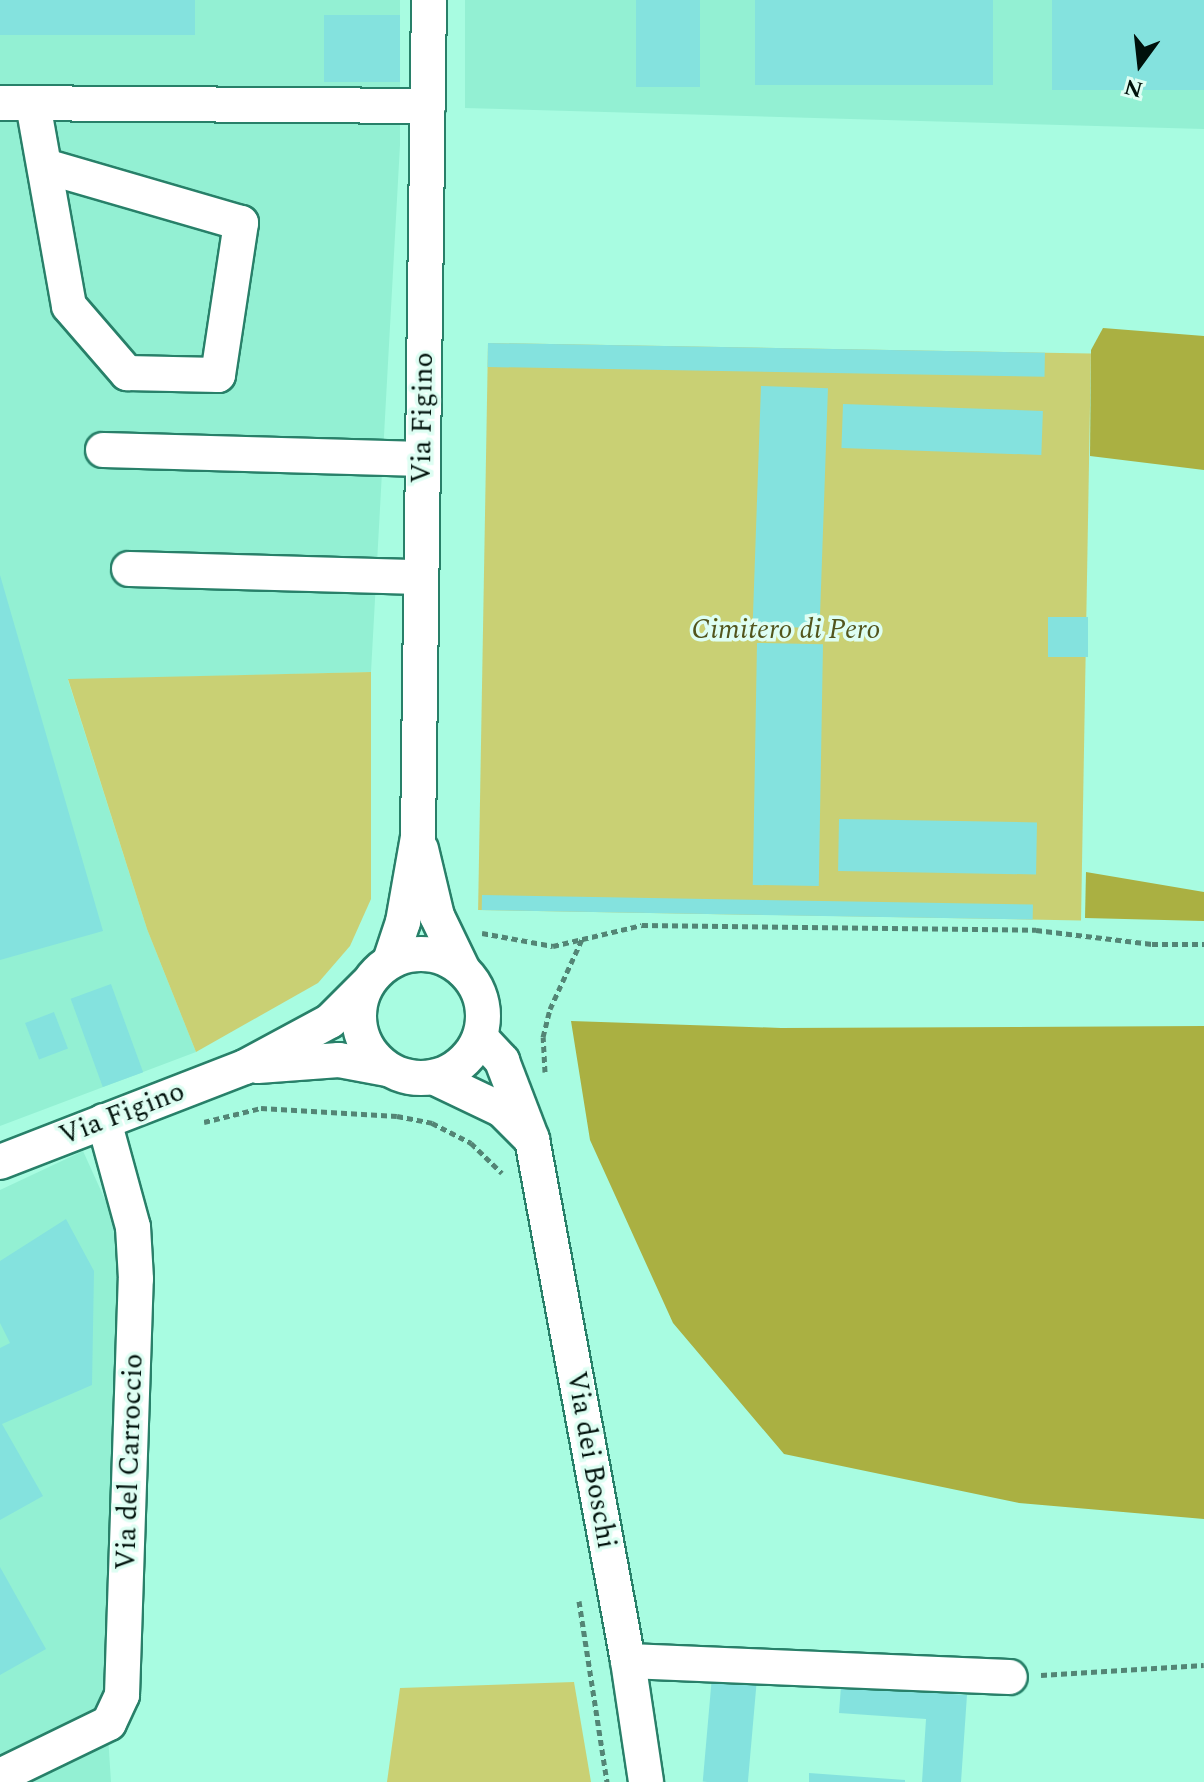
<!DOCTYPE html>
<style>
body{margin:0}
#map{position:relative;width:1204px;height:1782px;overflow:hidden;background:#a8fce1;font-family:Spectral,serif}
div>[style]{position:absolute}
.built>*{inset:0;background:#93f0d3}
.green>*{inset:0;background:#c9d074;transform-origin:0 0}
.forest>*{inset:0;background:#aab042}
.building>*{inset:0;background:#84e2de;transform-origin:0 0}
.path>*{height:5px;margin-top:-2.5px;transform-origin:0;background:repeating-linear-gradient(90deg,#538575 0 6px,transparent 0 10px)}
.roads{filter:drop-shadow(2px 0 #288069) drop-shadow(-2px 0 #288069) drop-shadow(0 2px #288069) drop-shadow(0 -2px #288069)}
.minor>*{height:34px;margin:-17px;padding:0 17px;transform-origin:17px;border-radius:17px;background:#fff}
.minor>.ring{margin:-17px;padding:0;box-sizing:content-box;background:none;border:34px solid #fff;border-radius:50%}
span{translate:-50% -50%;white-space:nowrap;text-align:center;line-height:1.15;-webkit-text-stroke:7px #defef3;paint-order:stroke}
.street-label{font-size:28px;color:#00110b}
.park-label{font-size:28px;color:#52551d;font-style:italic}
.north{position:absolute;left:1100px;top:24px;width:80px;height:80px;-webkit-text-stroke:6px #defef3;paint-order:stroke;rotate:195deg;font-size:22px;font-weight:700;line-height:32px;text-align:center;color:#00110b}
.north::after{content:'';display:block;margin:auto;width:28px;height:36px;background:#00110b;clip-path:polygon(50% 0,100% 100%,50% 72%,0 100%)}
</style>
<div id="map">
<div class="built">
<div style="clip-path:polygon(0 0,400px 0,400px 145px,371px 672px,68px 680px,147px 929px,196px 1052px,0 1126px)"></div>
<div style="clip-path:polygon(465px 0,1204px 0,1204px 129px,465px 108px)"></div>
<div style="clip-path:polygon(83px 1151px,122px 1237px,108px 1735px,111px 1782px,0 1782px,0 1190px)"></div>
</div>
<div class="green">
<div style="left:488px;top:343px;width:603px;height:567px;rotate:1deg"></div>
<div style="clip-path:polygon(371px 672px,371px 899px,350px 946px,318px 983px,196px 1052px,147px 929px,68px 679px)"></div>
<div style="clip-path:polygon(574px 1682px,591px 1782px,387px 1782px,400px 1688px)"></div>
</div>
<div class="forest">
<div style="clip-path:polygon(1103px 328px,1204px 336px,1204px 470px,1090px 456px,1091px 350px)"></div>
<div style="clip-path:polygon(1086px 872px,1204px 892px,1204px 921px,1085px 918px)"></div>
<div style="clip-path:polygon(571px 1021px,781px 1028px,1204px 1026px,1204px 1519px,1019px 1503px,784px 1454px,673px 1323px,590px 1140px)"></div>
</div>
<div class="building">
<div style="left:0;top:0;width:195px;height:35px"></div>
<div style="left:636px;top:0;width:64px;height:87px"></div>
<div style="left:755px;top:0;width:238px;height:85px"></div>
<div style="left:1052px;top:0;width:152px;height:90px"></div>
<div style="left:324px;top:15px;width:76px;height:67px"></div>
<div style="left:488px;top:343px;width:557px;height:24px;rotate:1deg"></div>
<div style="left:761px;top:386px;width:67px;height:240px;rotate:2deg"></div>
<div style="left:843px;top:404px;width:200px;height:44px;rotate:2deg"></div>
<div style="clip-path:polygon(0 575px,103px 931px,0 960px)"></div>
<div style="left:1048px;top:617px;width:40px;height:40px"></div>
<div style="left:757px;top:643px;width:66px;height:242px;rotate:1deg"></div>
<div style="left:839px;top:819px;width:198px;height:52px;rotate:1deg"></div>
<div style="left:482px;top:895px;width:551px;height:15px;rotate:1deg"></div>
<div style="left:111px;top:984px;width:94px;height:43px;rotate:70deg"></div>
<div style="left:54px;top:1012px;width:39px;height:31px;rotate:69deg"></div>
<div style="clip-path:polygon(66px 1219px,94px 1271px,92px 1385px,2px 1424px,43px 1496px,0 1520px,0 1348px,10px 1343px,0 1323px,0 1261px)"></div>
<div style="clip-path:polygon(0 1567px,46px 1649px,0 1675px)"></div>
<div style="left:712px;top:1676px;width:45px;height:106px;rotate:5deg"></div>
<div style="clip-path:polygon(841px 1686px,967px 1695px,961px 1782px,922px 1782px,926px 1719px,839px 1713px)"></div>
<div style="clip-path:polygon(809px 1773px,905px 1780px,905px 1782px,809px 1782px)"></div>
</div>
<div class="path">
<div style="left:482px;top:933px;width:72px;rotate:10.4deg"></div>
<div style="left:553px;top:946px;width:91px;rotate:-13.3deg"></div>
<div style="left:642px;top:925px;width:394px;rotate:0.7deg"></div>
<div style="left:1036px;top:930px;width:117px;rotate:6.9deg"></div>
<div style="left:1152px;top:944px;width:52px"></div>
<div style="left:545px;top:1072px;width:35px;rotate:-93deg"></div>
<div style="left:543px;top:1037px;width:29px;rotate:-76deg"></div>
<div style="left:550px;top:1009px;width:77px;rotate:-65.4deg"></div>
<div style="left:204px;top:1122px;width:59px;rotate:-13.8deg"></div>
<div style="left:261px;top:1108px;width:136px;rotate:3.4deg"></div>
<div style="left:397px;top:1116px;width:36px;rotate:11deg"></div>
<div style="left:432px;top:1123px;width:44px;rotate:27.1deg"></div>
<div style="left:471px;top:1143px;width:43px;rotate:44.1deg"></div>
<div style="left:579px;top:1601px;width:183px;rotate:81.2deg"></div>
<div style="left:1041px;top:1675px;width:163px;rotate:-3.5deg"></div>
</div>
<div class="roads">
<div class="minor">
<div style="left:0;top:103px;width:428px;rotate:0.4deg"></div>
<div style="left:33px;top:104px;width:205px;rotate:79.9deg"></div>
<div style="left:69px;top:306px;width:89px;rotate:49.1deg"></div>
<div style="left:127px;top:373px;width:91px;rotate:1.3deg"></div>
<div style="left:218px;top:375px;width:154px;rotate:-81.4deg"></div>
<div style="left:241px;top:223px;width:204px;rotate:-163.8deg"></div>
<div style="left:103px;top:450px;width:320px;rotate:1.6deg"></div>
<div style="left:129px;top:569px;width:292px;rotate:1.6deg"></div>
<div style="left:421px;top:849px;width:69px;rotate:76.6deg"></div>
<div style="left:437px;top:916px;width:60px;rotate:64.3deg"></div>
<div class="ring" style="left:359px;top:954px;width:90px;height:90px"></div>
<div style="left:390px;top:961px;width:41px;rotate:-71.6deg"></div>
<div style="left:403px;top:922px;width:86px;rotate:-80deg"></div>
<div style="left:418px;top:837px;width:837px;rotate:-89.25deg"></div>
<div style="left:480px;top:1037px;width:33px;rotate:47deg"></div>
<div style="left:502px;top:1061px;width:84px;rotate:69deg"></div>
<div style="left:532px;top:1139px;width:531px;rotate:79.58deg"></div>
<div style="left:628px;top:1661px;width:122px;rotate:81.5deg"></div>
<div style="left:258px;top:1066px;width:81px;rotate:-4.2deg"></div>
<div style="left:339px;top:1060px;width:49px;rotate:10.6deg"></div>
<div style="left:435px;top:1078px;width:74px;rotate:25.5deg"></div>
<div style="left:502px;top:1110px;width:37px;rotate:45deg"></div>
<div style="left:0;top:1162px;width:263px;rotate:-21.2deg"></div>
<div style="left:245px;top:1067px;width:97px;rotate:-28.4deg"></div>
<div style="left:330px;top:1021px;width:52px;rotate:-45deg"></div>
<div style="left:628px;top:1661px;width:382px;rotate:2.4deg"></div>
<div style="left:0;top:1776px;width:121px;rotate:-25.9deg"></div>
<div style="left:109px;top:1723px;width:31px;rotate:-65deg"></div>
<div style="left:122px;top:1695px;width:416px;rotate:-88.1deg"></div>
<div style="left:136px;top:1279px;width:52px;rotate:-93.3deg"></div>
<div style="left:133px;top:1227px;width:110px;rotate:-105.3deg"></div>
</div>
</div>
<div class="street-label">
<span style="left:423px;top:418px;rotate:-89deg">Via Figino</span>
<span style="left:122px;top:1114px;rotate:-21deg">Via Figino</span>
<span style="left:591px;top:1460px;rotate:80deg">Via dei Boschi</span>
<span style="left:130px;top:1462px;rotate:-88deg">Via del Carroccio</span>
</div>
<div class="park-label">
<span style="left:786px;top:630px">Cimitero di Pero</span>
</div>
<div class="north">N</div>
</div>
